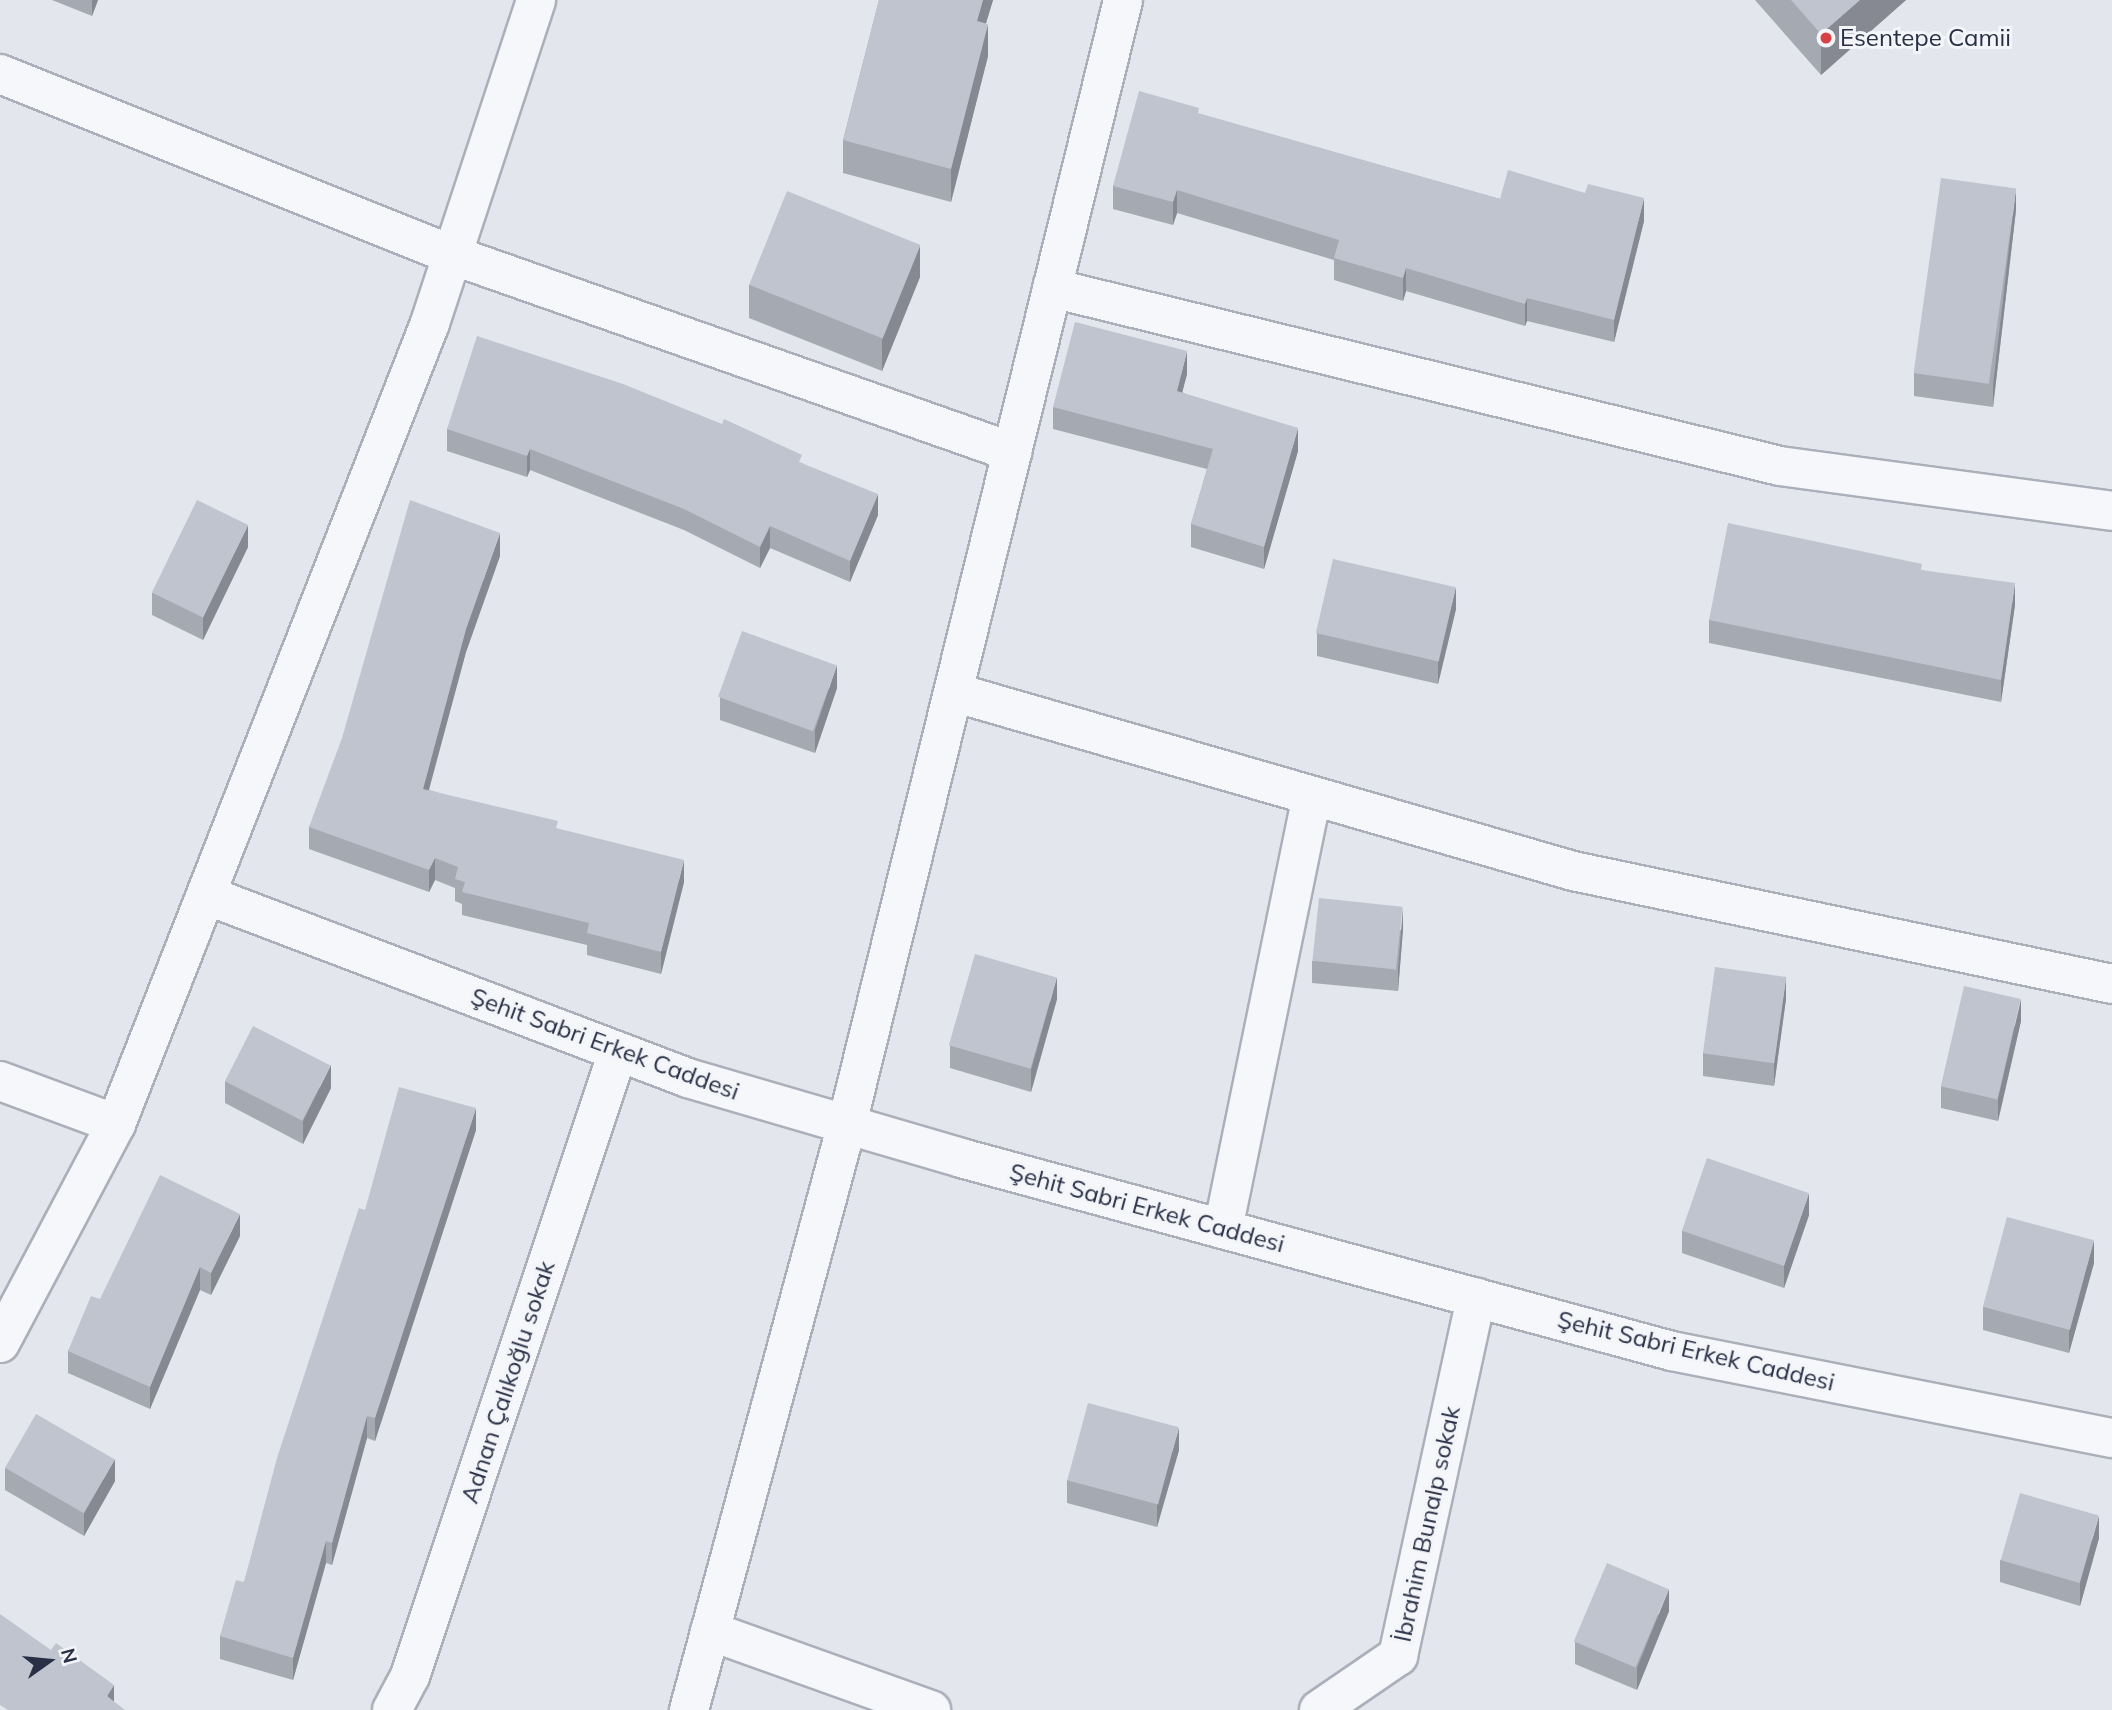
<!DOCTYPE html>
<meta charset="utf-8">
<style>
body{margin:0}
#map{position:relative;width:2112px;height:1710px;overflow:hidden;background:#e3e6ec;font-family:Mulish,sans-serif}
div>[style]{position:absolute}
.roads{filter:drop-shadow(2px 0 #abafba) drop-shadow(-2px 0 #abafba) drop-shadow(0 2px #abafba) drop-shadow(0 -2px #abafba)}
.street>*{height:38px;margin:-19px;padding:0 19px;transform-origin:19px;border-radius:19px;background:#f6f7fa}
.wall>*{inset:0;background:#a5a9b2}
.shaded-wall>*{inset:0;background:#868991}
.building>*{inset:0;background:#c0c4cf;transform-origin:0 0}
.dots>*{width:19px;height:19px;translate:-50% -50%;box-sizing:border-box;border:4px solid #f3f5f9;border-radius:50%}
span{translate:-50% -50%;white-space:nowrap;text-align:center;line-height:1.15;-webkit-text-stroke:6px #f3f5f9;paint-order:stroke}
.poi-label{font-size:24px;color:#293046}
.left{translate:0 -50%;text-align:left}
.street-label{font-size:24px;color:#293046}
.north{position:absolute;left:14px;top:1626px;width:70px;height:70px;-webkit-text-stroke:5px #f3f5f9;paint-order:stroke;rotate:75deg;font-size:19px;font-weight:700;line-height:28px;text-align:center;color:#293046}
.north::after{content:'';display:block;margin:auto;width:24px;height:32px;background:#293046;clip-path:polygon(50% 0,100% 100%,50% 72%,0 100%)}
</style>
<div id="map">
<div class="roads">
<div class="street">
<div style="left:0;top:74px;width:487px;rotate:21.8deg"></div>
<div style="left:452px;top:255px;width:594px;rotate:19.38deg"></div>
<div style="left:1052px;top:288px;width:749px;rotate:13.74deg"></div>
<div style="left:1780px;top:466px;width:335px;rotate:7.7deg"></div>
<div style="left:953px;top:692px;width:645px;rotate:16.1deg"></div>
<div style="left:1573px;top:871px;width:551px;rotate:11.84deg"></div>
<div style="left:206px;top:895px;width:516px;rotate:20.79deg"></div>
<div style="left:688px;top:1078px;width:284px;rotate:16.3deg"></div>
<div style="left:961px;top:1158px;width:737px;rotate:15.19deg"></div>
<div style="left:1672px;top:1351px;width:449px;rotate:11.2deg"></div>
<div style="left:0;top:1081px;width:124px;rotate:20.3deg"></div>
<div style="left:1223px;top:1229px;width:442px;rotate:-78.4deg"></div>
<div style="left:0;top:1343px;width:248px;rotate:-62.1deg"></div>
<div style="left:116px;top:1124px;width:860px;rotate:-68.59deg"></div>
<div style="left:430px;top:323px;width:340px;rotate:-71.8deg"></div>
<div style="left:710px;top:1631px;width:235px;rotate:19.7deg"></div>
<div style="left:392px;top:1710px;width:38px;rotate:-62deg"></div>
<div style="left:410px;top:1676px;width:658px;rotate:-71.57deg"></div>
<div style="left:689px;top:1710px;width:607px;rotate:-74.91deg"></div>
<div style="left:847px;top:1124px;width:1157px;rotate:-76.2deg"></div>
<div style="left:1319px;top:1710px;width:96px;rotate:-34.4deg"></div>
<div style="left:1398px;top:1656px;width:367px;rotate:-77.7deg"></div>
</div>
</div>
<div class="wall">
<div style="clip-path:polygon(52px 0,98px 0,92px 16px)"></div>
<div style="clip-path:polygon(879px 0,993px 0,986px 23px,988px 56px,951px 202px,843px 173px,843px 140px)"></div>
<div style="clip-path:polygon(1755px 0,1906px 0,1821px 75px)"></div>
<div style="clip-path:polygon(1199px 114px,1500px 199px,1644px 221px,1614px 342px,1527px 321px,1525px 326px,1406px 291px,1403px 301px,1334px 280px,1334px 260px,1177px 213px,1173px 225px,1113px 209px,1113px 186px)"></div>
<div style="clip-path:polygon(2016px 210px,1993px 407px,1914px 396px,1914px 373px)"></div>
<div style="clip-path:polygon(920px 277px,882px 371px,749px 318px,749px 285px)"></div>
<div style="clip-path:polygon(1187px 374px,1182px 392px,1298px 451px,1264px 569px,1191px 547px,1191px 524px,1207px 469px,1053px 429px,1053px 407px)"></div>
<div style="clip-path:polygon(447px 429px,802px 463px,878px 515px,850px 582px,770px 548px,760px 568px,684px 530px,530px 470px,527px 477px,447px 451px)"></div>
<div style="clip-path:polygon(248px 547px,203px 640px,152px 615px,152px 593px)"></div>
<div style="clip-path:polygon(500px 556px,466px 652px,429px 790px,558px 829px,684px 882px,661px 974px,587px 955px,587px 945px,462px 915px,462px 904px,455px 901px,455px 888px,435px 880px,429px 892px,309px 849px,309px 827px)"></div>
<div style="clip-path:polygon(1922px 570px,2015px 605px,2001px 702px,1709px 643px,1709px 620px)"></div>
<div style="clip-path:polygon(1456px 609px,1438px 684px,1317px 656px,1317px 633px)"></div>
<div style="clip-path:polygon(837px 688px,815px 753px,720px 720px,720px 697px)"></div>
<div style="clip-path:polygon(1403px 929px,1398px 991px,1312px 983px,1312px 961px)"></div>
<div style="clip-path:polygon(1057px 999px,1031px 1092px,950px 1068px,950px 1046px)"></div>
<div style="clip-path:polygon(1786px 999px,1774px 1086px,1703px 1076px,1703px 1053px)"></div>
<div style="clip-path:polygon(2021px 1021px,1998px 1121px,1941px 1108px,1941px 1086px)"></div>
<div style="clip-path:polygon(225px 1081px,331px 1088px,303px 1144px,225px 1103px)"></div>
<div style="clip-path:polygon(476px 1130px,375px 1441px,367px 1438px,332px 1565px,326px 1563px,293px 1680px,220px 1659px,220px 1636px,244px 1582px,365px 1210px)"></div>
<div style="clip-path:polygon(1809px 1215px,1784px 1288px,1682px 1253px,1682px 1231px)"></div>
<div style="clip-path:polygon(240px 1236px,211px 1295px,200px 1290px,150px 1409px,68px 1373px,68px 1351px,100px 1299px)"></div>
<div style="clip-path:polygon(2094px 1263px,2069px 1353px,1983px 1330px,1983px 1307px)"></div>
<div style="clip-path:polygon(1179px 1450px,1157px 1527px,1067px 1503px,1067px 1480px)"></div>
<div style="clip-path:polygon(5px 1468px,115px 1481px,84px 1536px,5px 1490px)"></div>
<div style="clip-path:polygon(2099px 1538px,2080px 1606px,2000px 1582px,2000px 1560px)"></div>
<div style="clip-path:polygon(1669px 1611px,1637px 1690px,1575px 1664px,1575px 1642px)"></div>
</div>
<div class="shaded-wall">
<div style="clip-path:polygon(92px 0,98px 0,92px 16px)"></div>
<div style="clip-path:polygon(983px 0,993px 0,977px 53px,977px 21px)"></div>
<div style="clip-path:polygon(1860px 0,1906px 0,1821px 75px,1821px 34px)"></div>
<div style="clip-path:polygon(988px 24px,988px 56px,951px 202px,951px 169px)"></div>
<div style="clip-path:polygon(2016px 188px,2016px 210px,1993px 407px,1993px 385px)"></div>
<div style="clip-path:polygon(1177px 190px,1177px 213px,1173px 225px,1173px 202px)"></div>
<div style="clip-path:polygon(1644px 198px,1644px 221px,1614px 342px,1614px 320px)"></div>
<div style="clip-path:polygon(920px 245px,920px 277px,882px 371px,882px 339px)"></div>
<div style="clip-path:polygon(1406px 268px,1406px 291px,1403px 301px,1403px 278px)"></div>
<div style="clip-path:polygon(1527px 298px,1527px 321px,1525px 326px,1525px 304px)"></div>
<div style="clip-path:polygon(1187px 351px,1187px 374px,1177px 413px,1177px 391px)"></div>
<div style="clip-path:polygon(1298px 428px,1298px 451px,1264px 569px,1264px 547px)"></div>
<div style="clip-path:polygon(530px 449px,530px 470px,527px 477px,527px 456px)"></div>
<div style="clip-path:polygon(878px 494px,878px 515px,850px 582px,850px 561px)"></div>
<div style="clip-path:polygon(248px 525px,248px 547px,203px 640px,203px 617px)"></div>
<div style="clip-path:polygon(770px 526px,770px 548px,760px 568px,760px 547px)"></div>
<div style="clip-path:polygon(500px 533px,500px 556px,466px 652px,423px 811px,423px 789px,466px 629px)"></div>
<div style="clip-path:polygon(2015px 583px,2015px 605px,2001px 702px,2001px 680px)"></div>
<div style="clip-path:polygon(1456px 587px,1456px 609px,1438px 684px,1438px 661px)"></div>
<div style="clip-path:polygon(837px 665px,837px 688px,815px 753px,815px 730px)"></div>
<div style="clip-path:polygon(435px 858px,435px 880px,429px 892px,429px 870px)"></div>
<div style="clip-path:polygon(684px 860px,684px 882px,661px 974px,661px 952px)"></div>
<div style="clip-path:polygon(1403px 907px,1403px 929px,1398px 991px,1398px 969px)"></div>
<div style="clip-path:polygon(1057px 977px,1057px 999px,1031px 1092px,1031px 1070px)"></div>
<div style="clip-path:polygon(1786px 977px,1786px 999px,1774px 1086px,1774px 1064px)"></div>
<div style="clip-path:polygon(2021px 999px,2021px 1021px,1998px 1121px,1998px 1099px)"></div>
<div style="clip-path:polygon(331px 1065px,331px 1088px,303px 1144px,303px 1121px)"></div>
<div style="clip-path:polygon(476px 1108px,476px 1130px,375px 1441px,375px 1418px)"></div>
<div style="clip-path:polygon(1809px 1193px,1809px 1215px,1784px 1288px,1784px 1265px)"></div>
<div style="clip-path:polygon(240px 1214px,240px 1236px,211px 1295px,211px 1273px)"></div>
<div style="clip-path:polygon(2094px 1240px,2094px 1263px,2069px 1353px,2069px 1331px)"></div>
<div style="clip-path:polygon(200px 1267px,200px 1290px,150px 1409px,150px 1387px)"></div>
<div style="clip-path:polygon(367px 1416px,367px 1438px,332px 1565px,332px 1543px)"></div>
<div style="clip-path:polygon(1179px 1428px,1179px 1450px,1157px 1527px,1157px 1505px)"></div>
<div style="clip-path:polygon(115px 1459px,115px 1481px,84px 1536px,84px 1513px)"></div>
<div style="clip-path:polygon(2099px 1516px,2099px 1538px,2080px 1606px,2080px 1583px)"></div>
<div style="clip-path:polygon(326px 1541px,326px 1563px,293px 1680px,293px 1658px)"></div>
<div style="clip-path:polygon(1669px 1589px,1669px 1611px,1637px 1690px,1637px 1668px)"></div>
<div style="clip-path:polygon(114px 1685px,114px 1707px,107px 1696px)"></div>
</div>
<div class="building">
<div style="clip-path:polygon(879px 0,983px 0,977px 21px,988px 24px,951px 169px,843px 140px)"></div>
<div style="clip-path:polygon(1791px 0,1860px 0,1821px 34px)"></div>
<div style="clip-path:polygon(1139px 91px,1199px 108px,1198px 113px,1500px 199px,1508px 170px,1585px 193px,1588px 184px,1644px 198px,1614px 320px,1527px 298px,1525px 304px,1406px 268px,1403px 278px,1334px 258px,1339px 240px,1177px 190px,1173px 202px,1113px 186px)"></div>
<div style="left:1941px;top:178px;width:76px;height:197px;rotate:8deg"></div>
<div style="left:787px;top:191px;width:144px;height:101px;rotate:22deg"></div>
<div style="clip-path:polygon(1075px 322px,1187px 351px,1177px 391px,1298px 428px,1264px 547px,1191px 524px,1213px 449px,1053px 407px)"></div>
<div style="clip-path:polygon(477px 336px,623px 384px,722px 424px,724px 419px,802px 455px,799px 462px,878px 494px,850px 561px,770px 526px,760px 547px,684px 509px,530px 449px,527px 456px,447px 429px)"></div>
<div style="left:197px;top:500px;width:57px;height:103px;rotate:26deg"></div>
<div style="clip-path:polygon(410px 500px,500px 533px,466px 629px,423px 789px,558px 821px,556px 828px,684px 860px,661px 952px,587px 933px,589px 923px,462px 892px,465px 882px,455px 879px,458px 867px,435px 858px,429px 870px,309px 827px,342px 738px)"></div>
<div style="clip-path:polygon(1728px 523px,1922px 564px,1921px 570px,2015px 583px,2001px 680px,1709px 620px)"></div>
<div style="left:1333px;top:559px;width:126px;height:76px;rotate:13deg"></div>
<div style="left:742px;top:631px;width:101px;height:70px;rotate:20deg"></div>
<div style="left:1319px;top:898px;width:84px;height:63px;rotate:6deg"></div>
<div style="left:975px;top:954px;width:85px;height:95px;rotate:16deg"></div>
<div style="left:1715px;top:967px;width:72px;height:87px;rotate:8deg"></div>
<div style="left:1964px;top:986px;width:58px;height:103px;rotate:13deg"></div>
<div style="left:253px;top:1026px;width:87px;height:62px;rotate:27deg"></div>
<div style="clip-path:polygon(399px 1087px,476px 1108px,375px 1418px,367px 1416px,332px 1543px,326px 1541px,293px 1658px,220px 1636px,236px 1580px,244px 1582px,277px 1458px,359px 1208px,365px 1210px)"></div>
<div style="left:1707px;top:1158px;width:108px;height:77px;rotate:19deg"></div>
<div style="clip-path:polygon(160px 1175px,240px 1214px,211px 1273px,200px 1267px,150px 1387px,68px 1351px,91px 1296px,100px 1299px)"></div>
<div style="left:2007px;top:1217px;width:90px;height:93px;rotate:15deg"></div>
<div style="left:1088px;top:1403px;width:94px;height:80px;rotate:15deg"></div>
<div style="left:36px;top:1414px;width:91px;height:62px;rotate:30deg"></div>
<div style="left:2020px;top:1493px;width:82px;height:70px;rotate:16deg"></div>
<div style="left:1607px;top:1563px;width:67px;height:85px;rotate:23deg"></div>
<div style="clip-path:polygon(0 1614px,51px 1650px,56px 1643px,114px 1685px,107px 1696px,125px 1710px,8px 1710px,0 1705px)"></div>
</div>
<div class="dots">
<div style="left:1826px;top:38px;background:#d94046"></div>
</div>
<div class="poi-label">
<span class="left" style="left:1840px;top:38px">Esentepe Camii</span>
</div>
<div class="street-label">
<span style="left:605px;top:1044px;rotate:20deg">Şehit Sabri Erkek Caddesi</span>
<span style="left:1147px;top:1208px;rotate:15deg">Şehit Sabri Erkek Caddesi</span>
<span style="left:1696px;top:1351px;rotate:13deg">Şehit Sabri Erkek Caddesi</span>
<span style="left:508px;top:1382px;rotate:-72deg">Adnan Çalıkoğlu sokak</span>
<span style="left:1427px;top:1524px;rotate:-78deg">İbrahim Bunalp sokak</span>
</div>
<div class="north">N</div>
</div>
